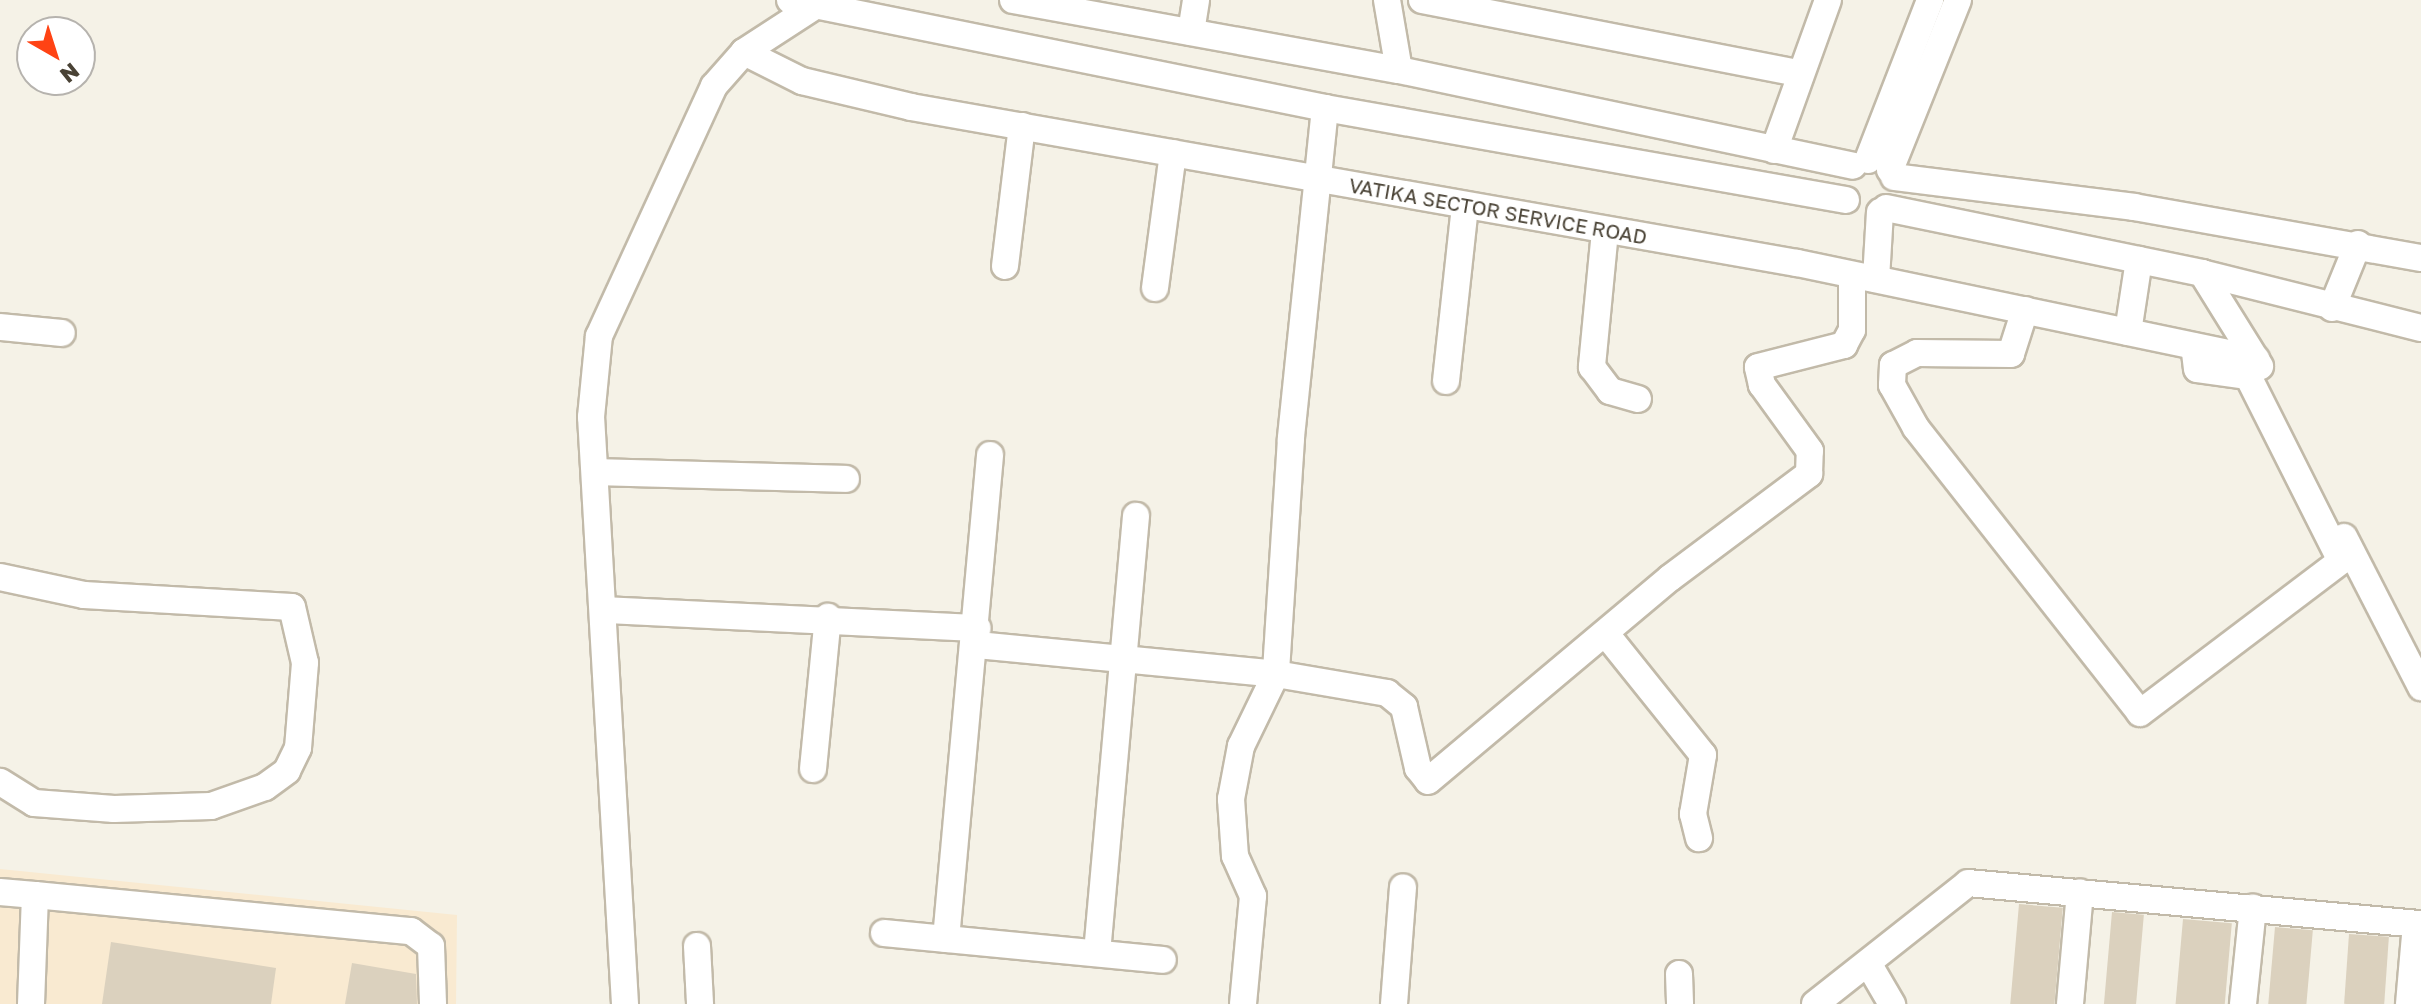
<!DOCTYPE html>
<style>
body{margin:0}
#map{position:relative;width:2421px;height:1004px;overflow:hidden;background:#f5f2e7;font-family:"Golos Text",sans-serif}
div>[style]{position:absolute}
.commercial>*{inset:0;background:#f9ead1}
.building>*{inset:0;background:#dbd1be;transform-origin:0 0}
.roads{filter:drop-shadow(2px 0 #c2baa9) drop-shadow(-2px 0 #c2baa9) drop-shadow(0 2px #c2baa9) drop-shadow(0 -2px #c2baa9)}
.minor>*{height:26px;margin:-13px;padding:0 13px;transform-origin:13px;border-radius:13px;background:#fff}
span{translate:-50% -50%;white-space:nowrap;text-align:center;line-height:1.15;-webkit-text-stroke:8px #fff;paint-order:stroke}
.street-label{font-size:20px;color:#494235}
.north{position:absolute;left:16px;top:16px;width:80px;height:80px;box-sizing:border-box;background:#fff;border:2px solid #b6b3ae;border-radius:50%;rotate:141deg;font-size:22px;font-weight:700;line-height:32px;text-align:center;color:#494235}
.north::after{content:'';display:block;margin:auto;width:28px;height:36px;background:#ff4314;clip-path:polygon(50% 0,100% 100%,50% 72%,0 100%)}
</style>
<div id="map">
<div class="commercial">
<div style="clip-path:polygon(0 869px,457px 915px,456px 1004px,0 1004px)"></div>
</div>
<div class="building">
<div style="left:2019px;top:904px;width:44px;height:101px;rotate:5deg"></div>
<div style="left:2112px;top:912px;width:32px;height:93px;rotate:5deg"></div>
<div style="left:2183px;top:919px;width:49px;height:86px;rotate:5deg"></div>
<div style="left:2275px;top:927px;width:38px;height:78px;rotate:5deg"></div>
<div style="left:2349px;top:934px;width:40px;height:70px;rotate:4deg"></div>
<div style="clip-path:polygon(111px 942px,276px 968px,271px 1004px,102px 1004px)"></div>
<div style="clip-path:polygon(352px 963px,416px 974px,417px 1004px,345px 1004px)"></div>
</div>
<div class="roads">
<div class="minor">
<div style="left:790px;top:0;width:546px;rotate:11.41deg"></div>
<div style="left:1325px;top:108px;width:529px;rotate:10.01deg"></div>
<div style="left:1013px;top:0;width:392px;rotate:10.3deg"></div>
<div style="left:1399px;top:70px;width:464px;rotate:11.9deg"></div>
<div style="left:1387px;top:0;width:71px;rotate:80.3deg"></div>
<div style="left:1422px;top:0;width:384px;rotate:11deg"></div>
<div style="left:1191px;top:32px;width:32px;rotate:-81deg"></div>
<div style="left:744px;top:52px;width:65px;rotate:26.6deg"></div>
<div style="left:802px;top:81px;width:112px;rotate:13.4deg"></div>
<div style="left:911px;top:107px;width:900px;rotate:9.99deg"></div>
<div style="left:1797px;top:263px;width:469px;rotate:11.8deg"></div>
<div style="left:1325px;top:108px;width:333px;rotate:95.9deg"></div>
<div style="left:1291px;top:439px;width:235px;rotate:93.7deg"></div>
<div style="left:1276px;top:674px;width:113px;rotate:9.7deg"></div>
<div style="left:1387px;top:693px;width:22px;rotate:39deg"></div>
<div style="left:1404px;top:707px;width:63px;rotate:77.1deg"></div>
<div style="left:1418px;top:768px;width:16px;rotate:52deg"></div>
<div style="left:1428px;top:781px;width:316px;rotate:-40deg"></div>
<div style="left:1670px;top:578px;width:174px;rotate:-36.8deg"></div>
<div style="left:1809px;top:474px;width:23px;rotate:-88deg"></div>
<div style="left:1810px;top:451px;width:82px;rotate:-126deg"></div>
<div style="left:1762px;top:385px;width:18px;rotate:-103deg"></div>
<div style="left:1758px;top:367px;width:89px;rotate:-14.3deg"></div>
<div style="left:1844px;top:345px;width:17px;rotate:-62deg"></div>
<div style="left:1852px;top:330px;width:54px;rotate:-90deg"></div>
<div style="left:1774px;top:150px;width:159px;rotate:-70.2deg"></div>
<div style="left:1868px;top:160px;width:172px;rotate:-68.8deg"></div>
<div style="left:1890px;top:170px;width:183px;rotate:-68.2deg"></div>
<div style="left:1894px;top:177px;width:242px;rotate:7.1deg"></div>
<div style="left:2134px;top:207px;width:291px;rotate:10.1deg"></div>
<div style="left:1886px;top:208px;width:323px;rotate:11.6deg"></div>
<div style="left:2202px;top:273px;width:226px;rotate:14.1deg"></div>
<div style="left:1605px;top:231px;width:137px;rotate:95.5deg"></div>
<div style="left:1592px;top:367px;width:30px;rotate:53deg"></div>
<div style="left:1610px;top:391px;width:29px;rotate:16deg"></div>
<div style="left:1005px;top:266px;width:141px;rotate:-83.1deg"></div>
<div style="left:2202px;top:273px;width:110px;rotate:58.1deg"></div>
<div style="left:1876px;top:279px;width:67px;rotate:-86.6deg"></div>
<div style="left:1155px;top:288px;width:136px;rotate:-82.4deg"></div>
<div style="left:2332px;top:308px;width:69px;rotate:-67.9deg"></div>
<div style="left:2025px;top:310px;width:46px;rotate:107.7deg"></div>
<div style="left:2011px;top:354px;width:94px;rotate:-179.4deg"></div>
<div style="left:1917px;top:353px;width:27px;rotate:153deg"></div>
<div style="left:1893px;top:365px;width:20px;rotate:93deg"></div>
<div style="left:1892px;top:385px;width:49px;rotate:60.8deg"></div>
<div style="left:1916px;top:428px;width:362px;rotate:51.8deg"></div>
<div style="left:2140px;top:713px;width:252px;rotate:-37.1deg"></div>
<div style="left:2341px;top:561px;width:207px;rotate:-116.7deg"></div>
<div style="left:2248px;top:376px;width:51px;rotate:-172.2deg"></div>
<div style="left:2197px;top:369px;width:23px;rotate:-97deg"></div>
<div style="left:0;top:327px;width:62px;rotate:5.5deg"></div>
<div style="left:2128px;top:332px;width:73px;rotate:-81.3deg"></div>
<div style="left:1446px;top:381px;width:175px;rotate:-83.8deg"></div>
<div style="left:598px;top:472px;width:248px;rotate:1.6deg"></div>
<div style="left:2344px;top:537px;width:169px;rotate:62.8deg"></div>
<div style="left:0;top:577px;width:86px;rotate:12.1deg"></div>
<div style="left:84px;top:595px;width:208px;rotate:3.3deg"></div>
<div style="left:292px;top:607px;width:57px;rotate:76.9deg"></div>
<div style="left:305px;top:663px;width:85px;rotate:94.7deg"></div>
<div style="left:298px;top:748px;width:25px;rotate:116deg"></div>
<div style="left:287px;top:771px;width:27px;rotate:144deg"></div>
<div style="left:265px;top:787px;width:57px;rotate:160.6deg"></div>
<div style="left:211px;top:806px;width:97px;rotate:178.2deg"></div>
<div style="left:114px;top:809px;width:80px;rotate:-175.7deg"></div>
<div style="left:34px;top:803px;width:40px;rotate:-148deg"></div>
<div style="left:605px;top:610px;width:373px;rotate:2.8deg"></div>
<div style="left:1606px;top:634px;width:155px;rotate:51.3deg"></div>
<div style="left:1703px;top:755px;width:60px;rotate:99.6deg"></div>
<div style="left:1693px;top:814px;width:25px;rotate:76deg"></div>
<div style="left:977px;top:645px;width:300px;rotate:5.5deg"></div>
<div style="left:1276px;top:674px;width:80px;rotate:115.9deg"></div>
<div style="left:1241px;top:746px;width:54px;rotate:100.7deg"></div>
<div style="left:1231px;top:799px;width:57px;rotate:86deg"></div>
<div style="left:1235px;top:856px;width:44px;rotate:65.8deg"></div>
<div style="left:1253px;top:896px;width:108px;rotate:95.3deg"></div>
<div style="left:813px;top:769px;width:153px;rotate:-84.4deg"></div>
<div style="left:0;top:892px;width:35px;rotate:5deg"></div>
<div style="left:35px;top:895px;width:109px;rotate:92.1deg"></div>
<div style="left:35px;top:895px;width:378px;rotate:5.5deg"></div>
<div style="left:411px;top:931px;width:25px;rotate:37deg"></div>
<div style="left:431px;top:946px;width:58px;rotate:88deg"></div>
<div style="left:884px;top:933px;width:280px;rotate:5.5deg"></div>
<div style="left:946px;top:939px;width:486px;rotate:-84.8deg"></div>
<div style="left:697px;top:946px;width:58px;rotate:87deg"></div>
<div style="left:1097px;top:953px;width:439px;rotate:-84.9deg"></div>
<div style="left:1868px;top:963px;width:48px;rotate:59.7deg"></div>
<div style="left:1679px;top:974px;width:30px;rotate:88deg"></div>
<div style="left:625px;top:1004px;width:588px;rotate:-93.31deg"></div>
<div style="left:591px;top:417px;width:81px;rotate:-84.4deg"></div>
<div style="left:599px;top:336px;width:275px;rotate:-65.3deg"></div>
<div style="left:714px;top:86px;width:45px;rotate:-48.6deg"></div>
<div style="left:744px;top:52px;width:95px;rotate:-33deg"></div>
<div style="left:1394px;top:1004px;width:117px;rotate:-85.6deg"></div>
<div style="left:1815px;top:1004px;width:195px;rotate:-38.3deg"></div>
<div style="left:1968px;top:883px;width:455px;rotate:5.2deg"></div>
<div style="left:2070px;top:1004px;width:112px;rotate:-84.9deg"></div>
<div style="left:2243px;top:1004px;width:97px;rotate:-84.1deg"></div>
<div style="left:2409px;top:1004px;width:80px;rotate:-85deg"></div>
</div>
</div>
<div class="street-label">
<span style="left:1498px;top:211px;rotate:10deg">VATIKA SECTOR SERVICE ROAD</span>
</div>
<div class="north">N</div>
</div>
